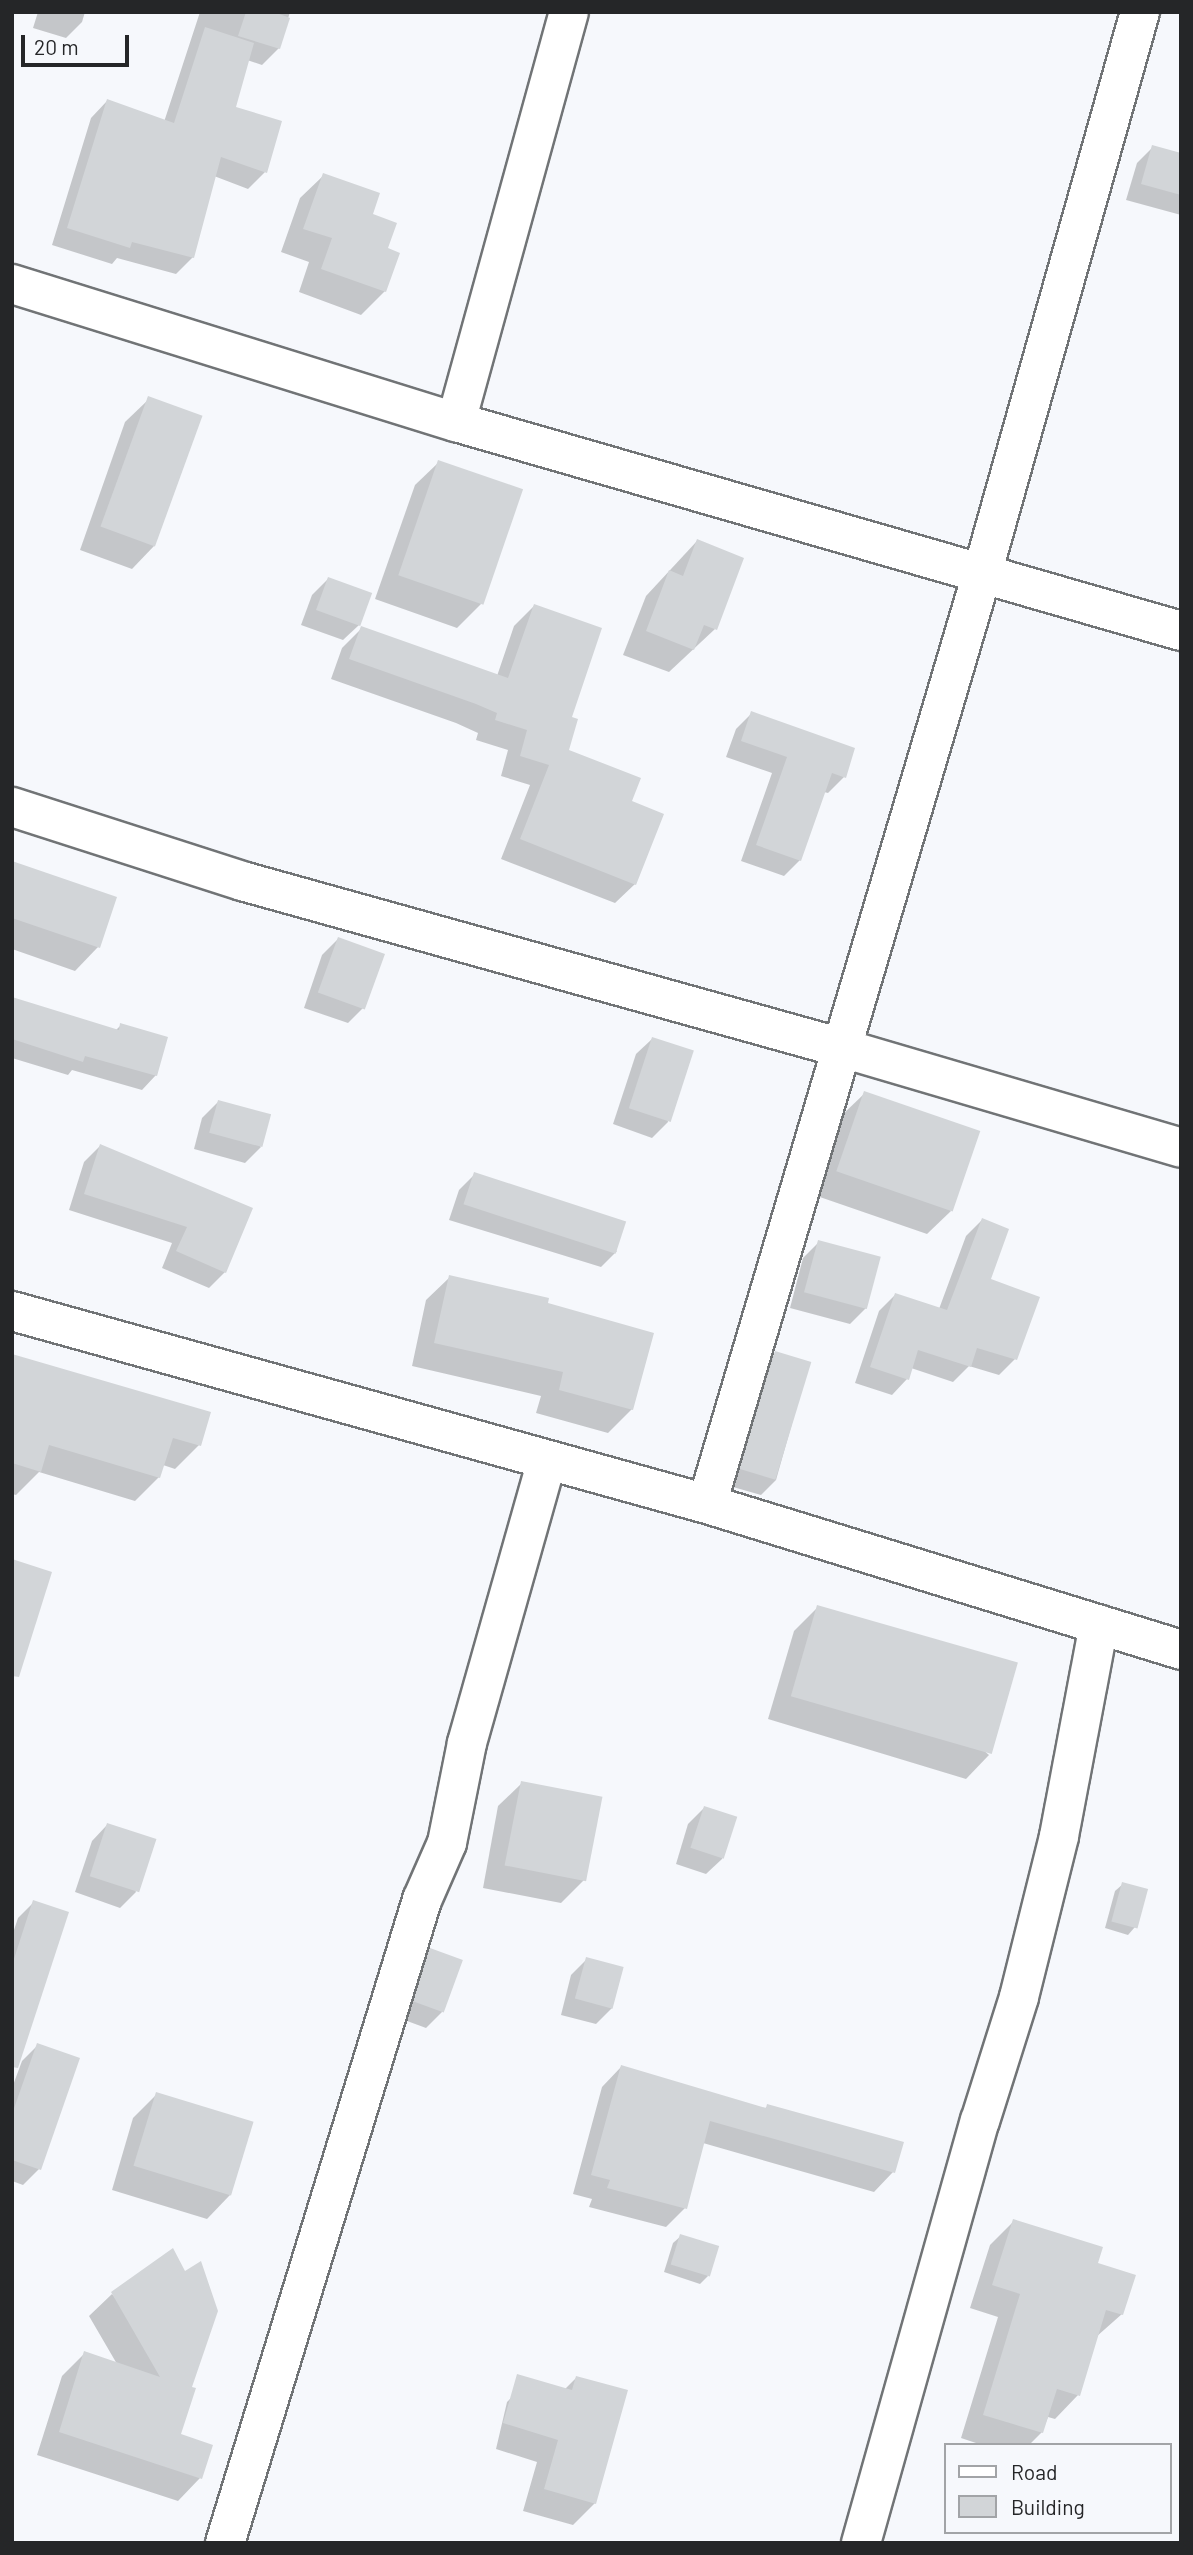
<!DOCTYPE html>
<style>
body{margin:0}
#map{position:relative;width:1193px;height:2555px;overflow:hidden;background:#f6f8fc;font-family:Barlow,sans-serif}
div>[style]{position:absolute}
.shadow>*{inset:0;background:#0003}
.building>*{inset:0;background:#d2d5d8;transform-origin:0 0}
.roads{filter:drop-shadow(2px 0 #717476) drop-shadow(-2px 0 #717476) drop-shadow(0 2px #717476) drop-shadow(0 -2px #717476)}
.street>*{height:38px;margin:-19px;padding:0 19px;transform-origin:19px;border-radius:19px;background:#fff}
span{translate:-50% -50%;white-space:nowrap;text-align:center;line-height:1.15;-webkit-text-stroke:5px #f6f8fc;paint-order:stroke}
.frame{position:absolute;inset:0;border:14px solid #252628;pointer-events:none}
.legend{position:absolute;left:944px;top:2443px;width:228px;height:91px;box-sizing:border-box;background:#f6f8fc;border:2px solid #a2a4a7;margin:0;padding:9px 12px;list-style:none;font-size:21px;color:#252628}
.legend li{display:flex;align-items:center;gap:14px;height:35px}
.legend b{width:35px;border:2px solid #a2a4a7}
.scale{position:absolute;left:21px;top:35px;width:108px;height:32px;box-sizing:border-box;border:4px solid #252628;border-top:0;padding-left:9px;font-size:21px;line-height:24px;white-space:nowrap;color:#252628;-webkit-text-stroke:5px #f6f8fc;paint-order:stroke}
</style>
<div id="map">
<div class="shadow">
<div style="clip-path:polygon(38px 12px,85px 12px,82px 22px,66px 38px,33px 28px)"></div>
<div style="clip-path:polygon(200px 12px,290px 12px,279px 48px,262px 65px,247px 60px,233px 108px,265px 172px,248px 189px,214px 176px,193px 257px,176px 274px,117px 258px,112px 264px,52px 245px,91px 118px,107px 101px,164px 122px)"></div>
<div style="clip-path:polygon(1153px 147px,1181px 155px,1181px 215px,1126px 200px,1137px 163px)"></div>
<div style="clip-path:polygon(324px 175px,371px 215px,386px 249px,385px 291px,361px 315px,299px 292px,309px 262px,281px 252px,300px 198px)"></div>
<div style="clip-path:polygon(149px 399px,155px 545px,132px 569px,80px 550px,125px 422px)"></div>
<div style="clip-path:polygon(439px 462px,481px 604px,457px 628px,375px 599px,415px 485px)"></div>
<div style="clip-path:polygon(697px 541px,715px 629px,669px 672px,623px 655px,646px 596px)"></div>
<div style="clip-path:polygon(328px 579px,359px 625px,343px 640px,301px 625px,312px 595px)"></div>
<div style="clip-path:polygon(534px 606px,569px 718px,566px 751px,630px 802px,635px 884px,615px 903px,501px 859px,530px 785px,501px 776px,508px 750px,476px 740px,478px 733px,456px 723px,331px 679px,342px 648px,362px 628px,497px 676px,514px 626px)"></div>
<div style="clip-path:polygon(752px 713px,844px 777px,828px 793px,824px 792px,800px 860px,784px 876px,741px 861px,772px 773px,726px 757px,736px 729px)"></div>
<div style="clip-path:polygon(12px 862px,98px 947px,75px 971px,12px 949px)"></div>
<div style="clip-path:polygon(338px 939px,364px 1007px,348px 1023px,304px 1008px,322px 955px)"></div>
<div style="clip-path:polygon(12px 999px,115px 1031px,121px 1025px,156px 1075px,142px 1090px,72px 1070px,68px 1075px,12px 1058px)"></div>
<div style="clip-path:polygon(652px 1039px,668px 1122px,652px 1138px,613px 1124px,636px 1054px)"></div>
<div style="clip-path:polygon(865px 1093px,951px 1211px,927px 1234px,814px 1195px,841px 1116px)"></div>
<div style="clip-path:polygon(218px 1102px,261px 1147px,245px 1163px,194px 1149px,202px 1118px)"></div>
<div style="clip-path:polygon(100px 1146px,251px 1209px,225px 1272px,209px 1288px,162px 1268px,172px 1243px,69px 1210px,84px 1162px)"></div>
<div style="clip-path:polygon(475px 1174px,617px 1251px,601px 1267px,449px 1220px,459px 1190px)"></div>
<div style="clip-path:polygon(982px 1220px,989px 1280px,1015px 1359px,999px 1375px,969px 1366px,953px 1382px,911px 1368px,907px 1379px,892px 1395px,855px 1383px,879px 1311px,895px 1295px,939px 1309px,966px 1236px)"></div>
<div style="clip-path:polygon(819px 1242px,866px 1308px,850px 1324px,790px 1308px,803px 1258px)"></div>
<div style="clip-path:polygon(450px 1277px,632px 1409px,608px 1433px,536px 1413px,541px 1396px,412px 1366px,426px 1300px)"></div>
<div style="clip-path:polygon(776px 1353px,809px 1363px,776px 1480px,761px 1495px,726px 1485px,760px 1369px)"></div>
<div style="clip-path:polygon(12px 1355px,199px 1445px,175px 1469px,163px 1465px,159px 1477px,135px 1501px,39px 1472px,16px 1495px,12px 1494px)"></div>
<div style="clip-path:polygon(818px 1607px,989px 1755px,966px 1779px,768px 1719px,794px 1631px)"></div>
<div style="clip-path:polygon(522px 1783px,584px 1880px,561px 1903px,483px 1888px,498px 1806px)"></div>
<div style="clip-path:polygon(704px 1808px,735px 1818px,722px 1859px,706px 1874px,676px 1864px,688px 1824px)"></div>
<div style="clip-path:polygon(107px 1825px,136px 1892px,120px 1908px,75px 1892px,92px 1841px)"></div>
<div style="clip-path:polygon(1123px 1884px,1135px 1927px,1128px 1935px,1105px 1928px,1115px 1891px)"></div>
<div style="clip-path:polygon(34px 1902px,12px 2048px,12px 1936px,18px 1918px)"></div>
<div style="clip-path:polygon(431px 1950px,442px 2012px,426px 2028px,399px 2018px,415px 1965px)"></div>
<div style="clip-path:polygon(587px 1959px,612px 2008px,596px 2024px,561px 2015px,571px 1975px)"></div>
<div style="clip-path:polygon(38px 2045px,39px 2169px,23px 2185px,12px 2181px,12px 2088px,22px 2061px)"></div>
<div style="clip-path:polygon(621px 2067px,764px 2109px,768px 2106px,893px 2172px,874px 2192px,703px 2143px,685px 2208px,666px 2227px,589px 2207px,592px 2199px,573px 2194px,602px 2087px)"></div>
<div style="clip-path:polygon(157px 2094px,230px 2195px,207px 2219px,112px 2190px,133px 2118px)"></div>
<div style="clip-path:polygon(1014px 2221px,1122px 2314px,1096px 2337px,1078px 2395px,1055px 2419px,1048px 2417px,1042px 2432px,1029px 2445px,982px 2445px,961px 2438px,998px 2317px,970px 2308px,990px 2245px)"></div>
<div style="clip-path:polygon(681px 2236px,708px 2276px,700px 2284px,664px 2272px,673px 2243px)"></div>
<div style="clip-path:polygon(112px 2294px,190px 2388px,179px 2435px,200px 2478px,178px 2501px,37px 2455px,62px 2376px,85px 2353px,117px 2364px,89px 2316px)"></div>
<div style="clip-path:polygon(576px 2378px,595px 2503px,573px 2525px,523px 2511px,537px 2462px,496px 2449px,507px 2402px,529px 2380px,564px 2390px)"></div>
</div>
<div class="building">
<div style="clip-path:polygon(246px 12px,274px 12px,290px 18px,280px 49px,238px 36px)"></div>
<div style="clip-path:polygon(205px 27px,254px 43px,236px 107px,282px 121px,267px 173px,221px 157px,194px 258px,132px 242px,130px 248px,67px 228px,107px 99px,174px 123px)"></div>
<div style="clip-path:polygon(1152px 145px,1181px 153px,1181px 195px,1141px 184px)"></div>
<div style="clip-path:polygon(323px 173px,380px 193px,373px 214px,397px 223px,388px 248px,400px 253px,386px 292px,321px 269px,332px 238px,303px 229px)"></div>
<div style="left:148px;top:396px;width:58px;height:139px;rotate:20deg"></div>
<div style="left:438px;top:460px;width:90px;height:122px;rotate:19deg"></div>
<div style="clip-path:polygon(697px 539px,744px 558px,717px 630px,704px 625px,694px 650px,646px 631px,669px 570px,683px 576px)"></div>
<div style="left:328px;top:577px;width:47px;height:35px;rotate:20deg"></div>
<div style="clip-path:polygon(534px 604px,602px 628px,572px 717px,578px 719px,569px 750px,641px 778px,632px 801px,664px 814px,636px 885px,520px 839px,549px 765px,520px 756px,527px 730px,495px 720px,497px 713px,476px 704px,349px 659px,361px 626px,508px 678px)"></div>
<div style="clip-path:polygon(751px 711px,855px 748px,846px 778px,832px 773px,801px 861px,756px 845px,787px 757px,741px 741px)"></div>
<div style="clip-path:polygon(12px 861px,117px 897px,100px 948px,12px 918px)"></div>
<div style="left:338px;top:937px;width:50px;height:59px;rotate:20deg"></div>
<div style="clip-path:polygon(12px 997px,119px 1030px,120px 1023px,168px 1037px,157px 1076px,85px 1056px,83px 1062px,12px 1039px)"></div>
<div style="left:652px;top:1037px;width:44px;height:75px;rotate:18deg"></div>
<div style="left:864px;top:1091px;width:123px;height:85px;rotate:19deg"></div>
<div style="left:218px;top:1100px;width:55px;height:34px;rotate:15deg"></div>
<div style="clip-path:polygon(100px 1144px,253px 1208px,226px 1273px,176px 1251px,187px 1227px,84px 1194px)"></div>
<div style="left:474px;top:1172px;width:160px;height:34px;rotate:18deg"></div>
<div style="clip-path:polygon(982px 1218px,1009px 1229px,991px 1279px,1040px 1297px,1017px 1360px,977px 1348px,971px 1367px,918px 1350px,909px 1380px,870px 1367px,895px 1293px,947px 1310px)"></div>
<div style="left:818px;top:1240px;width:65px;height:54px;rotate:15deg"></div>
<div style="clip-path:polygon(449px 1275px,549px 1298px,548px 1303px,654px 1333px,633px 1410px,559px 1390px,563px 1372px,434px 1343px)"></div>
<div style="left:775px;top:1351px;width:38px;height:123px;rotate:17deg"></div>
<div style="clip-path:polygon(12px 1354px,211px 1412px,201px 1446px,173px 1438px,160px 1478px,49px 1445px,41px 1472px,12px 1463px)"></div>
<div style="clip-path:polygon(12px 1559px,52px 1572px,19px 1677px,12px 1676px)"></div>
<div style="left:817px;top:1605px;width:209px;height:95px;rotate:16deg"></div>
<div style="left:521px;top:1781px;width:83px;height:86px;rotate:11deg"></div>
<div style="left:704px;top:1806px;width:35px;height:44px;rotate:18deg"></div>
<div style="left:107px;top:1823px;width:52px;height:56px;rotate:18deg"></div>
<div style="left:1122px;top:1882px;width:27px;height:41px;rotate:15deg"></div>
<div style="clip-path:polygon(33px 1900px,69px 1912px,18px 2068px,12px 2067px,12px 1965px)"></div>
<div style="left:430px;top:1948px;width:35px;height:56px;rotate:20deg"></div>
<div style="left:586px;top:1957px;width:39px;height:43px;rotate:15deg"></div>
<div style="clip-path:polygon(37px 2043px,80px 2058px,41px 2170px,12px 2160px,12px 2114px)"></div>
<div style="clip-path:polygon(621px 2065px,766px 2108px,767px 2104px,904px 2142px,895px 2173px,710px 2121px,687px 2209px,607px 2188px,610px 2180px,591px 2175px)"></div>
<div style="left:156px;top:2092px;width:102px;height:77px;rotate:17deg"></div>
<div style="clip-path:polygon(1013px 2219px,1103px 2247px,1098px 2263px,1136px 2275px,1123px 2315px,1106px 2310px,1080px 2396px,1057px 2389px,1043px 2433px,983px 2415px,1020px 2294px,992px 2285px)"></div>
<div style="left:680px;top:2234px;width:41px;height:32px;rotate:17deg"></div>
<div style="clip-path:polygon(173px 2248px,185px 2271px,201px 2261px,218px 2311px,192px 2387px,196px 2388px,181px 2434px,213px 2445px,202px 2479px,59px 2432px,84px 2351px,160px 2377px,111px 2292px)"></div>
<div style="clip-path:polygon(517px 2374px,572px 2390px,576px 2376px,628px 2390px,596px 2504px,544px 2489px,558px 2440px,503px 2423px)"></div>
</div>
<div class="roads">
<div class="street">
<div style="left:12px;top:284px;width:465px;rotate:17.3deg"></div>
<div style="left:456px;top:422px;width:755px;rotate:16.08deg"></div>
<div style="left:456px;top:422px;width:425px;rotate:-74.6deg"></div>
<div style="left:12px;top:807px;width:242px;rotate:17.8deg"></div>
<div style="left:242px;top:881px;width:623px;rotate:15.55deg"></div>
<div style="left:842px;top:1048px;width:353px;rotate:16.4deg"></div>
<div style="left:12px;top:1311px;width:721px;rotate:15.52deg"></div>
<div style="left:707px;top:1504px;width:496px;rotate:17.1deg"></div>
<div style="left:707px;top:1504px;width:970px;rotate:-73.53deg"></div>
<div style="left:982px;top:574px;width:584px;rotate:-74.3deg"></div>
<div style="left:225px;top:2543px;width:673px;rotate:-72.97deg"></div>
<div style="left:422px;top:1900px;width:62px;rotate:-66.3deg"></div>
<div style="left:447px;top:1843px;width:102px;rotate:-78.7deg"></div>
<div style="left:467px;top:1743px;width:294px;rotate:-74.2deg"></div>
<div style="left:861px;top:2543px;width:438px;rotate:-74.3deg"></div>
<div style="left:980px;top:2121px;width:130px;rotate:-72.5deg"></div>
<div style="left:1019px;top:1997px;width:166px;rotate:-76deg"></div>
<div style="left:1059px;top:1836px;width:215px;rotate:-79.3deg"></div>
</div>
</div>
<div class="frame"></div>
<ul class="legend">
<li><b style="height:9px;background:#fff"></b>Road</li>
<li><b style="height:19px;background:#d2d5d8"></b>Building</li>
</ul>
<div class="scale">20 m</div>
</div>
